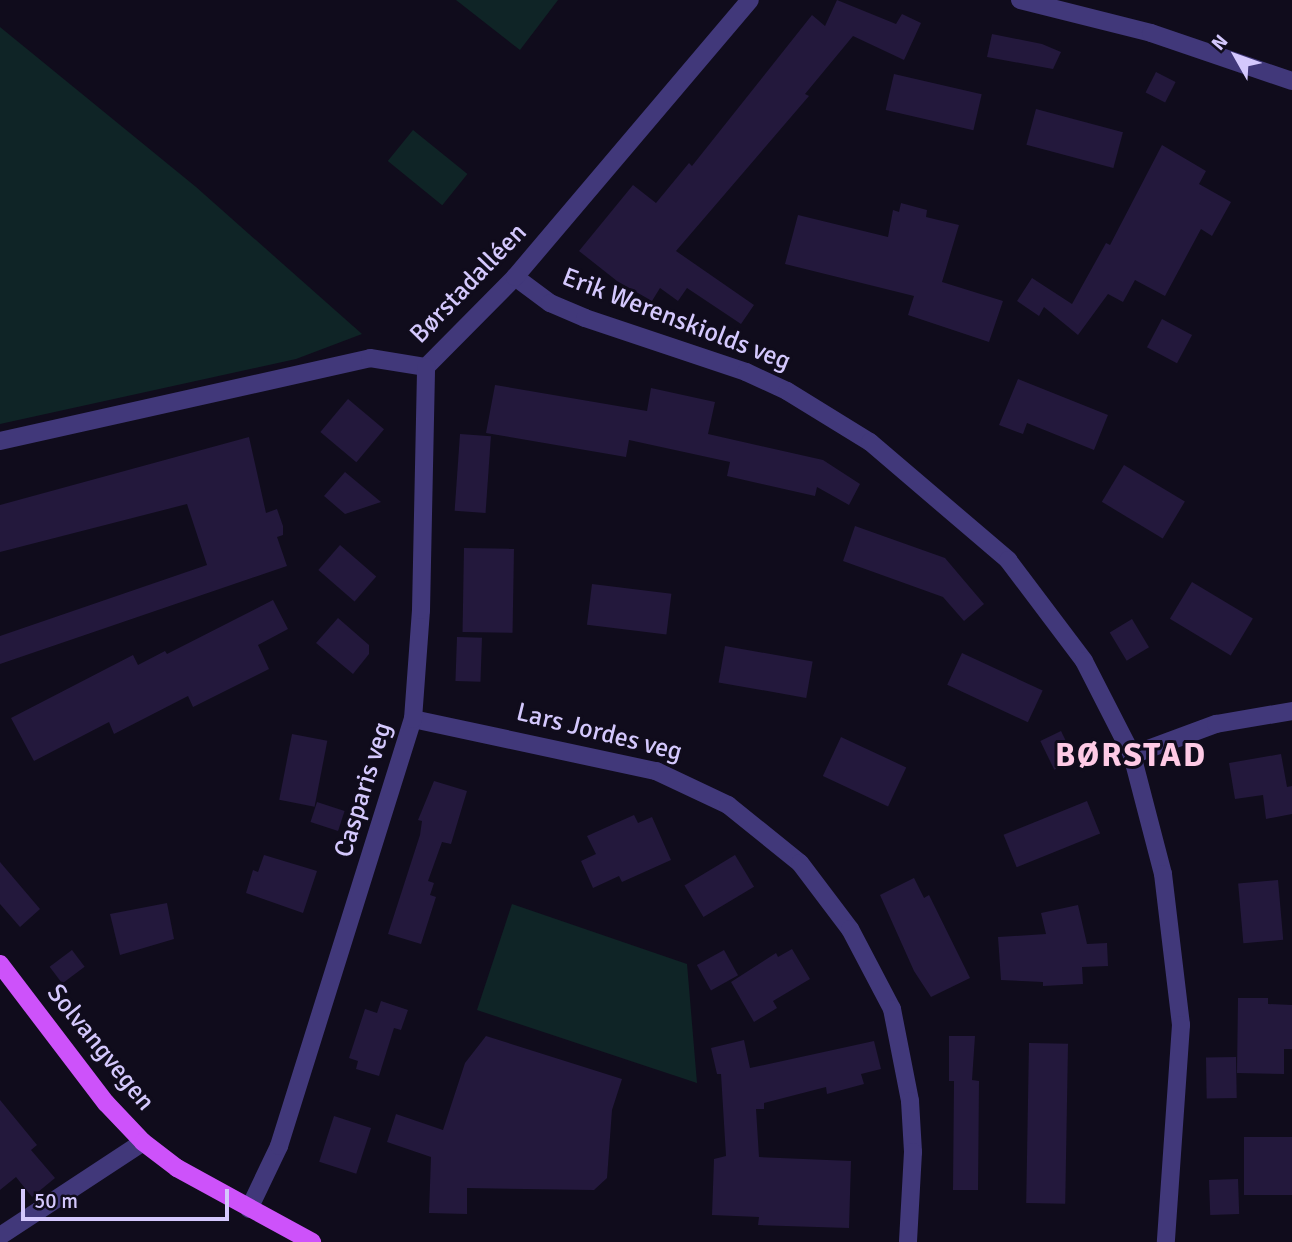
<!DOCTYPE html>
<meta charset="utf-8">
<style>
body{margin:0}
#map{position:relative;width:1292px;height:1242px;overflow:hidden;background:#100c1c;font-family:Signika,sans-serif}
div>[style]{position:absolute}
.green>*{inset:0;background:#0f2426;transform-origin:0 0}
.building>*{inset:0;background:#23183c;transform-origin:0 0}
.minor>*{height:18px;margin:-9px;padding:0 9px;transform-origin:9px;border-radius:9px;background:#41387a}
.major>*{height:18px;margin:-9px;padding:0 9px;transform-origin:9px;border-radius:9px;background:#cd52fa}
span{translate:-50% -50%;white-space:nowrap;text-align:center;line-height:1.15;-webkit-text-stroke:6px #100c1c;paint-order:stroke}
.street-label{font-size:26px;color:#d4c8fd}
.district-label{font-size:33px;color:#fecae5;font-weight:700;letter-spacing:2px}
.north{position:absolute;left:1201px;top:21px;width:70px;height:70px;-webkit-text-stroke:5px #100c1c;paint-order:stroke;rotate:310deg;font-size:19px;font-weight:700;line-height:28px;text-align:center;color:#d4c8fd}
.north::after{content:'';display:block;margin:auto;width:24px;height:32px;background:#d4c8fd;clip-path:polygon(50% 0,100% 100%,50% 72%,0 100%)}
.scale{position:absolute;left:21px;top:1189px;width:208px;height:32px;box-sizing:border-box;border:4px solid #d4c8fd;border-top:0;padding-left:9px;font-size:21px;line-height:24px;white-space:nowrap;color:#d4c8fd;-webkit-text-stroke:5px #100c1c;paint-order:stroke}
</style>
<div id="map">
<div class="green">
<div style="clip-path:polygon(456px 0,558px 0,520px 50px)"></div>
<div style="clip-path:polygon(0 27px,196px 187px,362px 334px,296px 359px,0 424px)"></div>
<div style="left:413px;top:130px;width:70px;height:40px;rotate:39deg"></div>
<div style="clip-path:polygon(512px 904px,687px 964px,697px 1083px,477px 1010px)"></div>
</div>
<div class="building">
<div style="clip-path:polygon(837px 0,896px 24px,902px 14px,921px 23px,904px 60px,853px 36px,805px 94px,809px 96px,676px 251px,754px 305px,741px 324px,687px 288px,678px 301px,660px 288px,652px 301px,617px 281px,579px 251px,633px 185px,656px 203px,689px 163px,692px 166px,812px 15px,825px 26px)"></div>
<div style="clip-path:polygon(992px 34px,1042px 44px,1061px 52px,1053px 69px,987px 57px)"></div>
<div style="left:1156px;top:72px;width:22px;height:23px;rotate:27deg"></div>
<div style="left:894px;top:74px;width:90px;height:37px;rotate:13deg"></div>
<div style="left:1036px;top:109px;width:90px;height:37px;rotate:15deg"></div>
<div style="clip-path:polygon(1162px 145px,1206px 171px,1199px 184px,1231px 202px,1212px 236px,1201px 229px,1165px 296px,1135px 280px,1123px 302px,1108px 294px,1078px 335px,1044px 307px,1039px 316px,1017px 301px,1032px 278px,1072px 304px,1106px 243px,1110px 245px)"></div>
<div style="clip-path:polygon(901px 203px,927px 210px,926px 217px,959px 225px,942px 282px,1003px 301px,989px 342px,908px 315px,914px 296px,785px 264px,798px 215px,888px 237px,893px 210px,899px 212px)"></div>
<div style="left:1162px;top:319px;width:34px;height:32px;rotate:28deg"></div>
<div style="clip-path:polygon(1018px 379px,1108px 415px,1094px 450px,1027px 423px,1023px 434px,999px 425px)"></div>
<div style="clip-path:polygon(495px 385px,647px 411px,651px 388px,715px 402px,708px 434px,823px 460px,860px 484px,849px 505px,817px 487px,815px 496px,727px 476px,730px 462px,629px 440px,626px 457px,486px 433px)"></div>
<div style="left:348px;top:399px;width:47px;height:43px;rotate:40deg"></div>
<div style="left:460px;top:434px;width:31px;height:77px;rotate:4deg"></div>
<div style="clip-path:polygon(249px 437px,266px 513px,277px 509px,283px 526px,283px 535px,277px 537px,287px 566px,0 664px,0 636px,207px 565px,187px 504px,0 552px,0 505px)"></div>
<div style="left:1124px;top:465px;width:71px;height:43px;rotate:31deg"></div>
<div style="clip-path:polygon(345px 472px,381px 502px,345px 514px,324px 496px)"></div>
<div style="clip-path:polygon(855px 526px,945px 558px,984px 604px,964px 621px,943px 597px,843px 561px)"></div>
<div style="left:340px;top:545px;width:48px;height:33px;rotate:41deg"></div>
<div style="left:464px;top:548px;width:50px;height:84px;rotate:1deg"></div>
<div style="left:1192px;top:582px;width:71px;height:43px;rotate:31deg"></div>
<div style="left:592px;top:584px;width:80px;height:41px;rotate:7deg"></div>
<div style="clip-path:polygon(273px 600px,288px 629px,258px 645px,269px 669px,193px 707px,188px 696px,114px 734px,109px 722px,34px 761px,11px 718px,133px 655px,138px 665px,165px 651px,167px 654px)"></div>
<div style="clip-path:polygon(338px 618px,369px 645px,369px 654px,353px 674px,316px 643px)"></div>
<div style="left:1132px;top:619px;width:33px;height:26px;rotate:59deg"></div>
<div style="left:457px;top:637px;width:25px;height:44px;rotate:2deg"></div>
<div style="left:725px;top:646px;width:89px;height:37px;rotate:10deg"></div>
<div style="left:962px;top:653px;width:89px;height:35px;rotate:25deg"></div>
<div style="left:1061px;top:731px;width:32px;height:23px;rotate:64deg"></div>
<div style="left:292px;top:734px;width:36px;height:67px;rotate:11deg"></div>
<div style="left:841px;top:737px;width:72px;height:43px;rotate:25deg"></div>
<div style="clip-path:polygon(1281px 754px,1287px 787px,1292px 786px,1292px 814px,1266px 819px,1263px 795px,1235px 799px,1229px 763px)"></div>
<div style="clip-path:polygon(434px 781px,467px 791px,451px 844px,442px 842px,428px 881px,434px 883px,430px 895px,436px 897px,421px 944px,388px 934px,420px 835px,422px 821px,418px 820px)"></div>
<div style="left:1087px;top:801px;width:35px;height:90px;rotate:68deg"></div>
<div style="left:317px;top:802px;width:29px;height:21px;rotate:18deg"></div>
<div style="clip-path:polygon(634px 815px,638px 823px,652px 817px,671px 860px,622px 882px,619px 876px,593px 888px,581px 861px,596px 854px,587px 836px)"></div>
<div style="clip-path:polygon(264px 855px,317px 871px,303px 913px,246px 893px,253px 870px,258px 872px)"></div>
<div style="left:735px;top:855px;width:37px;height:59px;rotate:59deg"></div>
<div style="clip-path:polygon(0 862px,40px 909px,20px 927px,0 904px)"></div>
<div style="clip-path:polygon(914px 878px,924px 898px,929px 895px,970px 978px,931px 997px,914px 971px,880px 895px)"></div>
<div style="left:1278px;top:880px;width:60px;height:40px;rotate:85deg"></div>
<div style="clip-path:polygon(167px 903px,174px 939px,120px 955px,110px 914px)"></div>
<div style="clip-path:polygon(1078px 905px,1087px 944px,1107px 943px,1108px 966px,1082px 967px,1083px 984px,1043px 986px,1043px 982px,1001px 980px,998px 937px,1046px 934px,1041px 913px)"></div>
<div style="clip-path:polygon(792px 949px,810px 979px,773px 1001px,777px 1008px,754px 1022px,731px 982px,776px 953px,778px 957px)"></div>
<div style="left:72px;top:950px;width:21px;height:28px;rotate:53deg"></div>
<div style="left:724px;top:950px;width:29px;height:31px;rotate:61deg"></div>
<div style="clip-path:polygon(1238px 998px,1268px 998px,1268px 1004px,1292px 1005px,1292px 1049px,1284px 1049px,1284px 1074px,1237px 1073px)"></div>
<div style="clip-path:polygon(381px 1001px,408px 1010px,401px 1030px,394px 1028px,379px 1076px,356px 1069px,358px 1061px,349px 1058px,365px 1009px,377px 1013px)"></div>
<div style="clip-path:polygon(486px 1036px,622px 1079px,612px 1110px,607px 1178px,594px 1190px,467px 1188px,467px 1214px,429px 1213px,431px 1157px,387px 1142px,396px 1114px,443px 1130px,465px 1063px)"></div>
<div style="clip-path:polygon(949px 1036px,975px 1036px,972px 1080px,979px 1081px,978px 1190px,953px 1190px,954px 1081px,949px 1081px)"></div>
<div style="clip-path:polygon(744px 1040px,750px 1068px,874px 1041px,881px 1069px,861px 1074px,864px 1084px,827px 1094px,826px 1087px,764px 1103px,764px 1109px,756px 1109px,759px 1157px,851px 1161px,849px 1228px,758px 1225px,759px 1217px,712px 1215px,714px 1159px,726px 1156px,721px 1074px,717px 1074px,711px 1048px)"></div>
<div style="left:1029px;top:1043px;width:39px;height:160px;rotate:1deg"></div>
<div style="left:1236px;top:1057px;width:41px;height:30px;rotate:89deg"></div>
<div style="clip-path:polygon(0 1100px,37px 1145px,31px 1150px,55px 1178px,32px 1197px,16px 1177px,0 1190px)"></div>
<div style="left:334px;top:1116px;width:39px;height:48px;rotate:18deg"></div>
<div style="left:1292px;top:1137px;width:58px;height:48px;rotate:90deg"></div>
<div style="left:1238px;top:1179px;width:35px;height:29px;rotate:88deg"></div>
</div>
<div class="minor">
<div style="left:1020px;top:0;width:135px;rotate:14.1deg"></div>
<div style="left:1151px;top:33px;width:149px;rotate:18.8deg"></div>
<div style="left:515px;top:277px;width:44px;rotate:36.6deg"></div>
<div style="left:550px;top:303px;width:38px;rotate:23deg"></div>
<div style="left:585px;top:318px;width:170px;rotate:18.5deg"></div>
<div style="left:746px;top:372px;width:45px;rotate:24.9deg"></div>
<div style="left:787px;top:391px;width:97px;rotate:31.6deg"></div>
<div style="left:870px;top:442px;width:182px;rotate:40.5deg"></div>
<div style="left:1008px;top:560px;width:126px;rotate:53deg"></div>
<div style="left:1084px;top:661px;width:106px;rotate:62.9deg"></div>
<div style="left:1132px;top:755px;width:123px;rotate:75.4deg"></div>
<div style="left:1163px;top:874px;width:152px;rotate:83.2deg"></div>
<div style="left:1181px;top:1025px;width:218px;rotate:94deg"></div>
<div style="left:426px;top:367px;width:127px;rotate:-45.3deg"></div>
<div style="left:515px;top:277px;width:363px;rotate:-49.7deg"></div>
<div style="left:0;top:441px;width:379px;rotate:-12.6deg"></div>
<div style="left:370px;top:358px;width:57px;rotate:9.1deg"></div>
<div style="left:413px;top:719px;width:249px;rotate:12.1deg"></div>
<div style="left:656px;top:771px;width:80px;rotate:25.3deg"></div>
<div style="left:728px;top:805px;width:92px;rotate:38.9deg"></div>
<div style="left:800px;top:863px;width:83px;rotate:52.9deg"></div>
<div style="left:850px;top:929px;width:90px;rotate:62.3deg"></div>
<div style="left:892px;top:1009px;width:94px;rotate:78.9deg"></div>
<div style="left:910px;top:1101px;width:51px;rotate:86.6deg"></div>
<div style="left:913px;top:1152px;width:90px;rotate:93.2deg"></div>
<div style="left:1132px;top:755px;width:90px;rotate:-20.3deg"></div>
<div style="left:1216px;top:724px;width:77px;rotate:-9.7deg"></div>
<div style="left:249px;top:1209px;width:70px;rotate:-64.5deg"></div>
<div style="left:279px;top:1146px;width:448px;rotate:-72.6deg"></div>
<div style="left:413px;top:719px;width:109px;rotate:-85.8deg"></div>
<div style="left:421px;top:610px;width:243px;rotate:-88.8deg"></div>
<div style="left:0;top:1236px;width:171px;rotate:-33.3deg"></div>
</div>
<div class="major">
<div style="left:0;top:964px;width:175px;rotate:52.7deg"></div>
<div style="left:106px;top:1103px;width:54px;rotate:46.5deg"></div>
<div style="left:143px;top:1142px;width:43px;rotate:37.4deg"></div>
<div style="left:177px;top:1168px;width:154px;rotate:28.7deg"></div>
</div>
<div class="street-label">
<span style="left:469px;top:284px;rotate:-46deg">Børstadalléen</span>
<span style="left:676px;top:320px;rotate:21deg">Erik Werenskiolds veg</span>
<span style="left:599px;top:733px;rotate:14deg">Lars Jordes veg</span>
<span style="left:364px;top:790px;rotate:-73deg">Casparis veg</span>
<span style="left:100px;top:1048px;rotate:51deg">Solvangvegen</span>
</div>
<div class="district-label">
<span style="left:1131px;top:756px">BØRSTAD</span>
</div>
<div class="north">N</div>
<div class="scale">50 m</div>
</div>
